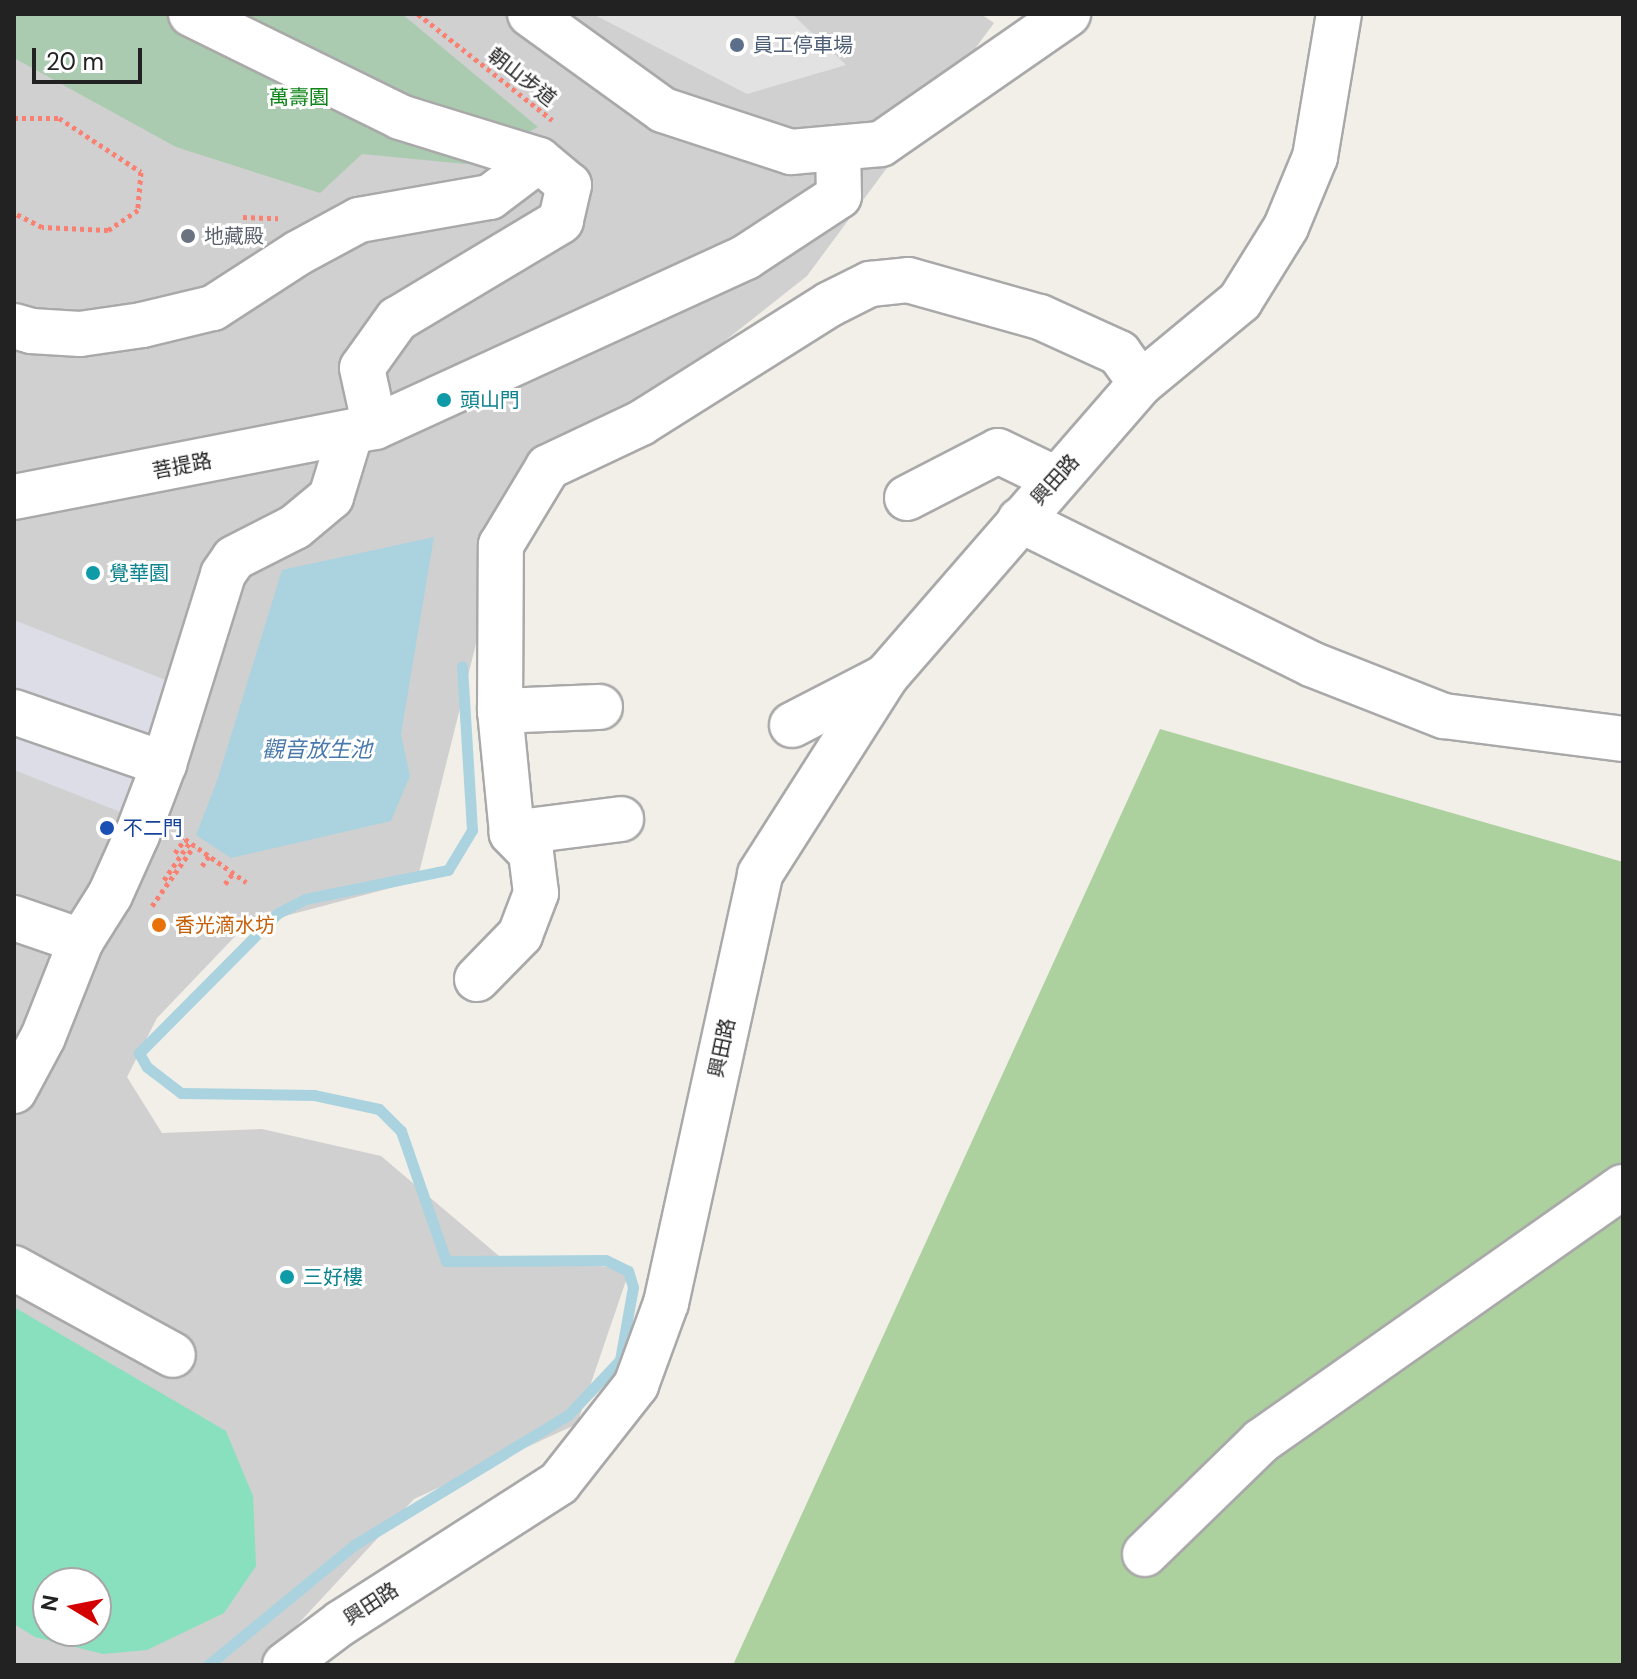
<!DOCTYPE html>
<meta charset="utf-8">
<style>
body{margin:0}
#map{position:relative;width:1637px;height:1679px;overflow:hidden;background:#f2efe9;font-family:"DM Sans","Noto Sans TC",sans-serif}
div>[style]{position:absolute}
.religious>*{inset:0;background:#d0d0d0}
.forest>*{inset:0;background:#add19e}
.cemetery>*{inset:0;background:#aacbaf}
.pitch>*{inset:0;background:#88e0be}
.parking>*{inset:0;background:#e2e2e2}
.plaza>*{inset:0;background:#dddde8}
.water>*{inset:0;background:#aad3df}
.stream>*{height:11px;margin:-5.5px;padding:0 5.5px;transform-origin:5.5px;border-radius:5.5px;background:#aad3df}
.path>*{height:5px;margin-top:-2.5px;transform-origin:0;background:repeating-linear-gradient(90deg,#fa8072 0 4px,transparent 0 8px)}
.roads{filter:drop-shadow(2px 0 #a9a9a9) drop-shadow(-2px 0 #a9a9a9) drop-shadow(0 2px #a9a9a9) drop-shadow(0 -2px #a9a9a9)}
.minor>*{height:44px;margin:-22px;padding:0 22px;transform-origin:22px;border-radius:22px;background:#fff}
.dots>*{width:22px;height:22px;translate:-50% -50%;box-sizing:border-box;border:4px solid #fff;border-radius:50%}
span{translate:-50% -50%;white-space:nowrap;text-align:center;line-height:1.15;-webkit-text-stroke:6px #fff;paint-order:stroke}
.service-label{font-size:20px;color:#4e5e75}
.left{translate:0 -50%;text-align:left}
.street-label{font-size:20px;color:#222}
.park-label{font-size:20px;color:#0c8416}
.worship-label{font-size:20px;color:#5b616d}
.culture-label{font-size:20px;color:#0d838f}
.transit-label{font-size:20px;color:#164399}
.food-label{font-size:20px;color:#c56008}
.water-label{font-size:22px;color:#4a7aab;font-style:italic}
.frame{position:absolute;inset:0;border:16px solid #222;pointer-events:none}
.north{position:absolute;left:32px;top:1567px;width:80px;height:80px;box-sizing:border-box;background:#fff;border:2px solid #a7a7a7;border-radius:50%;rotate:280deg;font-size:22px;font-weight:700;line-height:32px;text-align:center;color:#222}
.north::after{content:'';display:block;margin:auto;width:28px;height:36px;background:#d40000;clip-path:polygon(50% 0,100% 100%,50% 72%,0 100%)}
.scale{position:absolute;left:32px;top:48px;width:110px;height:36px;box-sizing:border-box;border:4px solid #222;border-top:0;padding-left:10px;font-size:24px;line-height:28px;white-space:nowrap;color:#222;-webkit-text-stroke:6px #fff;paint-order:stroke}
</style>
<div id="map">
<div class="religious">
<div style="clip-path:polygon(evenodd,14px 14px,981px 14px,994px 23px,807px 276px,509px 511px,417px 881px,244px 927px,157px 1018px,127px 1077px,162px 1133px,262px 1129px,381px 1156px,499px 1256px,630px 1269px,577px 1424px,414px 1499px,260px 1665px,14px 1665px,14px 14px,48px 1583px,96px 1583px,96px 1631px,48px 1631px,48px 1583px)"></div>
</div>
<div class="forest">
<div style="clip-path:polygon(1160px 729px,1623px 862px,1623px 1665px,733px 1665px)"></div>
</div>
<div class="cemetery">
<div style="clip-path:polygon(14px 14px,402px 14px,538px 127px,466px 164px,362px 154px,320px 193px,176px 147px,14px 58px)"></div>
</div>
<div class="pitch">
<div style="clip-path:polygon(evenodd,14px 1307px,226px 1431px,253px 1496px,256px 1566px,224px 1613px,147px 1650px,103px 1654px,35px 1637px,14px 1624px,14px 1307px,48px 1583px,96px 1583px,96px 1631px,48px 1631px,48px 1583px)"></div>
</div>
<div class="parking">
<div style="clip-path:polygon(593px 14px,792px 14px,846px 65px,747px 94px)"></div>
</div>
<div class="plaza">
<div style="clip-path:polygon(14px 620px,173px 683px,123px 813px,14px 770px)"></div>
</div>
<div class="water">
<div style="clip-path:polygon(434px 537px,401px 734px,410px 776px,391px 821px,231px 858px,196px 835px,217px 781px,282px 570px)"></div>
</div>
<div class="stream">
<div style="left:208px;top:1665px;width:189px;rotate:-39.4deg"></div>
<div style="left:354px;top:1545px;width:250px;rotate:-31.3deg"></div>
<div style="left:568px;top:1415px;width:76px;rotate:-46.6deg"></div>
<div style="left:620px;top:1360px;width:74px;rotate:-79.9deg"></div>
<div style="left:633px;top:1287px;width:17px;rotate:-107deg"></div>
<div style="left:628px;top:1271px;width:25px;rotate:-154deg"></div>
<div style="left:605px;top:1260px;width:159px;rotate:179.6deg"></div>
<div style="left:446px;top:1261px;width:138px;rotate:-109.1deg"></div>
<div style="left:401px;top:1131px;width:31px;rotate:-135deg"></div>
<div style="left:379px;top:1109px;width:66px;rotate:-167.8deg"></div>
<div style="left:314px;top:1095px;width:133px;rotate:-179.1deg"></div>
<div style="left:181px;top:1093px;width:43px;rotate:-142.6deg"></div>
<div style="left:147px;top:1067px;width:16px;rotate:-120deg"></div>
<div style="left:139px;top:1053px;width:197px;rotate:-45.2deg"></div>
<div style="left:278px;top:913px;width:30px;rotate:-27deg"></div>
<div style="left:305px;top:899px;width:146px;rotate:-11.5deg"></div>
<div style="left:448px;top:870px;width:47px;rotate:-59deg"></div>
<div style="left:472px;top:830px;width:164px;rotate:-93.5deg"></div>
</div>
<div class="path">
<div style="left:418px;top:14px;width:171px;rotate:38.3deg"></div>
<div style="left:14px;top:118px;width:45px"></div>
<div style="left:59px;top:118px;width:98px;rotate:33.4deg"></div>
<div style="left:141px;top:172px;width:38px;rotate:95deg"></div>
<div style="left:138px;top:210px;width:36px;rotate:146deg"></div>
<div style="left:108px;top:230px;width:66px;rotate:-177.4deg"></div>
<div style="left:42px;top:227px;width:31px;rotate:-153deg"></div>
<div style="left:243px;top:217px;width:35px;rotate:2deg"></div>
<div style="left:175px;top:853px;width:17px;rotate:-54deg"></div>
<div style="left:185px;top:839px;width:75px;rotate:35.2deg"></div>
<div style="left:202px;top:866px;width:12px;rotate:-55deg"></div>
<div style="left:164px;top:880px;width:46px;rotate:-55.6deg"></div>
<div style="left:225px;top:884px;width:14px;rotate:-54deg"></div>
<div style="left:152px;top:906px;width:73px;rotate:-55deg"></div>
</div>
<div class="roads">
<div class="minor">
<div style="left:191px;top:14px;width:233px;rotate:26.2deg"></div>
<div style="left:400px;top:117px;width:145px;rotate:17.2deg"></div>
<div style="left:530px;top:14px;width:164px;rotate:35.8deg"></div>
<div style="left:663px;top:110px;width:135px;rotate:18.2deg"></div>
<div style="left:791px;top:152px;width:90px;rotate:-5.1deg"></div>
<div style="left:881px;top:144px;width:228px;rotate:-34.8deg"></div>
<div style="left:14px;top:326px;width:18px;rotate:16deg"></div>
<div style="left:31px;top:331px;width:49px;rotate:3.5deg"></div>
<div style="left:80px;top:334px;width:63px;rotate:-8.3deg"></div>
<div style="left:142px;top:325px;width:73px;rotate:-13.5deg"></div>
<div style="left:213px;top:308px;width:101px;rotate:-32.9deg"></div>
<div style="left:298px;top:253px;width:69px;rotate:-28.4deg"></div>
<div style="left:359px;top:220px;width:133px;rotate:-10deg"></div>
<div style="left:490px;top:197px;width:61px;rotate:-37.1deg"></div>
<div style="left:539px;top:160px;width:39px;rotate:40deg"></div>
<div style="left:569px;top:185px;width:37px;rotate:103deg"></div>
<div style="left:561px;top:221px;width:191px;rotate:149.1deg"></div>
<div style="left:397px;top:319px;width:60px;rotate:125.5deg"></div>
<div style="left:362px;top:368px;width:60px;rotate:77.6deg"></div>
<div style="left:14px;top:497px;width:368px;rotate:-11deg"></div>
<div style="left:375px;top:427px;width:408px;rotate:-24.6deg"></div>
<div style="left:746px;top:257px;width:111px;rotate:-33.3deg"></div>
<div style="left:839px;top:196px;width:48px;rotate:-91.2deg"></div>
<div style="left:907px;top:498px;width:102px;rotate:-27.3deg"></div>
<div style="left:998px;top:451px;width:64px;rotate:25.8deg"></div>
<div style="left:1020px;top:520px;width:325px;rotate:26.3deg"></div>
<div style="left:1311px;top:664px;width:143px;rotate:21.4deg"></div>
<div style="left:1444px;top:716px;width:180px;rotate:7.3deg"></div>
<div style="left:500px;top:711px;width:100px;rotate:-2.3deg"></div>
<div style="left:14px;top:712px;width:159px;rotate:19.1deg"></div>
<div style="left:792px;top:725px;width:105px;rotate:-27.3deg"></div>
<div style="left:512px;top:833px;width:110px;rotate:-7.3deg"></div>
<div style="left:14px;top:918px;width:71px;rotate:18.9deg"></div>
<div style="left:477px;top:979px;width:62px;rotate:-45.7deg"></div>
<div style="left:520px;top:935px;width:45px;rotate:-69.1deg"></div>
<div style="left:536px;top:893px;width:40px;rotate:-97.1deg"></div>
<div style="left:531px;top:853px;width:28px;rotate:-134deg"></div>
<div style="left:512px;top:833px;width:123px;rotate:-95.6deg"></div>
<div style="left:500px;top:711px;width:166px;rotate:-89.7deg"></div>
<div style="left:501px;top:545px;width:91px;rotate:-58.9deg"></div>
<div style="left:548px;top:467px;width:103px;rotate:-25.3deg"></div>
<div style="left:641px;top:423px;width:223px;rotate:-32.2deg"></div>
<div style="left:830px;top:304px;width:45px;rotate:-26.6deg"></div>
<div style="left:870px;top:284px;width:38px;rotate:-6deg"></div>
<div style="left:908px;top:280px;width:137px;rotate:15.7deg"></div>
<div style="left:1040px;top:317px;width:87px;rotate:24.5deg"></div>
<div style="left:1119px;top:353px;width:37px;rotate:54deg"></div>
<div style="left:14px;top:1091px;width:61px;rotate:-61.8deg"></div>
<div style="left:43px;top:1037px;width:103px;rotate:-68.4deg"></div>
<div style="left:81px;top:941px;width:54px;rotate:-57.8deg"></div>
<div style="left:110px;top:895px;width:66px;rotate:-65.8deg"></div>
<div style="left:137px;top:835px;width:76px;rotate:-69.2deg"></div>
<div style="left:164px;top:764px;width:199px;rotate:-72.7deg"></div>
<div style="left:223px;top:574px;width:19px;rotate:-55deg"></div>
<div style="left:234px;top:558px;width:68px;rotate:-26.9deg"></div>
<div style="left:295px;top:527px;width:47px;rotate:-39.8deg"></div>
<div style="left:331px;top:497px;width:65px;rotate:-73deg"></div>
<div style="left:14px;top:1268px;width:181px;rotate:28.7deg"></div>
<div style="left:1145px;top:1554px;width:162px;rotate:-44.2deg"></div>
<div style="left:1261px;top:1441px;width:442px;rotate:-35.1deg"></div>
<div style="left:285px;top:1665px;width:70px;rotate:-36.9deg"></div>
<div style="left:341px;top:1623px;width:259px;rotate:-32.7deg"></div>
<div style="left:559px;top:1483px;width:125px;rotate:-51.8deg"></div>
<div style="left:636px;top:1385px;width:87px;rotate:-69.9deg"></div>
<div style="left:666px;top:1303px;width:439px;rotate:-77.6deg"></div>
<div style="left:760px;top:874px;width:236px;rotate:-57.5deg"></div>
<div style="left:887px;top:675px;width:387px;rotate:-49deg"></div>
<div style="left:1141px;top:383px;width:129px;rotate:-39.6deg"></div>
<div style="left:1240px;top:301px;width:87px;rotate:-58.1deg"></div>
<div style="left:1286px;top:227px;width:76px;rotate:-67.5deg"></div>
<div style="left:1315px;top:157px;width:145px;rotate:-80.5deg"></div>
</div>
</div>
<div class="dots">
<div style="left:737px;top:45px;background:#5c6f8a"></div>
<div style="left:188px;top:236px;background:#6b7280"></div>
<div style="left:444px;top:400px;background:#0f9aa8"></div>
<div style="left:93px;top:573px;background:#0f9aa8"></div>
<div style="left:107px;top:828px;background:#1a4fb4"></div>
<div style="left:159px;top:925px;background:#e8710a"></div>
<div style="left:287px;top:1277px;background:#0f9aa8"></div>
</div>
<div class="service-label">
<span class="left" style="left:753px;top:45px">員工停車場</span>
</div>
<div class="street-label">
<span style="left:522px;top:77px;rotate:38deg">朝山步道</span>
<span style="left:182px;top:466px;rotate:-11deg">菩提路</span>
<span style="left:1055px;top:480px;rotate:-48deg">興田路</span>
<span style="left:722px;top:1048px;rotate:-78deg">興田路</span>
<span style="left:371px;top:1604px;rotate:-33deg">興田路</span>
</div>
<div class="park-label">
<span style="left:299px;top:97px">萬壽園</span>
</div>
<div class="worship-label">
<span class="left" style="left:204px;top:236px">地藏殿</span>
</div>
<div class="culture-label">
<span class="left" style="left:460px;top:400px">頭山門</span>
<span class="left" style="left:109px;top:573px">覺華園</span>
<span class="left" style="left:303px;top:1277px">三好樓</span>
</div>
<div class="transit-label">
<span class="left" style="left:123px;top:828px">不二門</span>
</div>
<div class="food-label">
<span class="left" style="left:175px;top:925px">香光滴水坊</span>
</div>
<div class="water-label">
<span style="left:317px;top:750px">觀音放生池</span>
</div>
<div class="frame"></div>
<div class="north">N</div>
<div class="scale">20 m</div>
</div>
